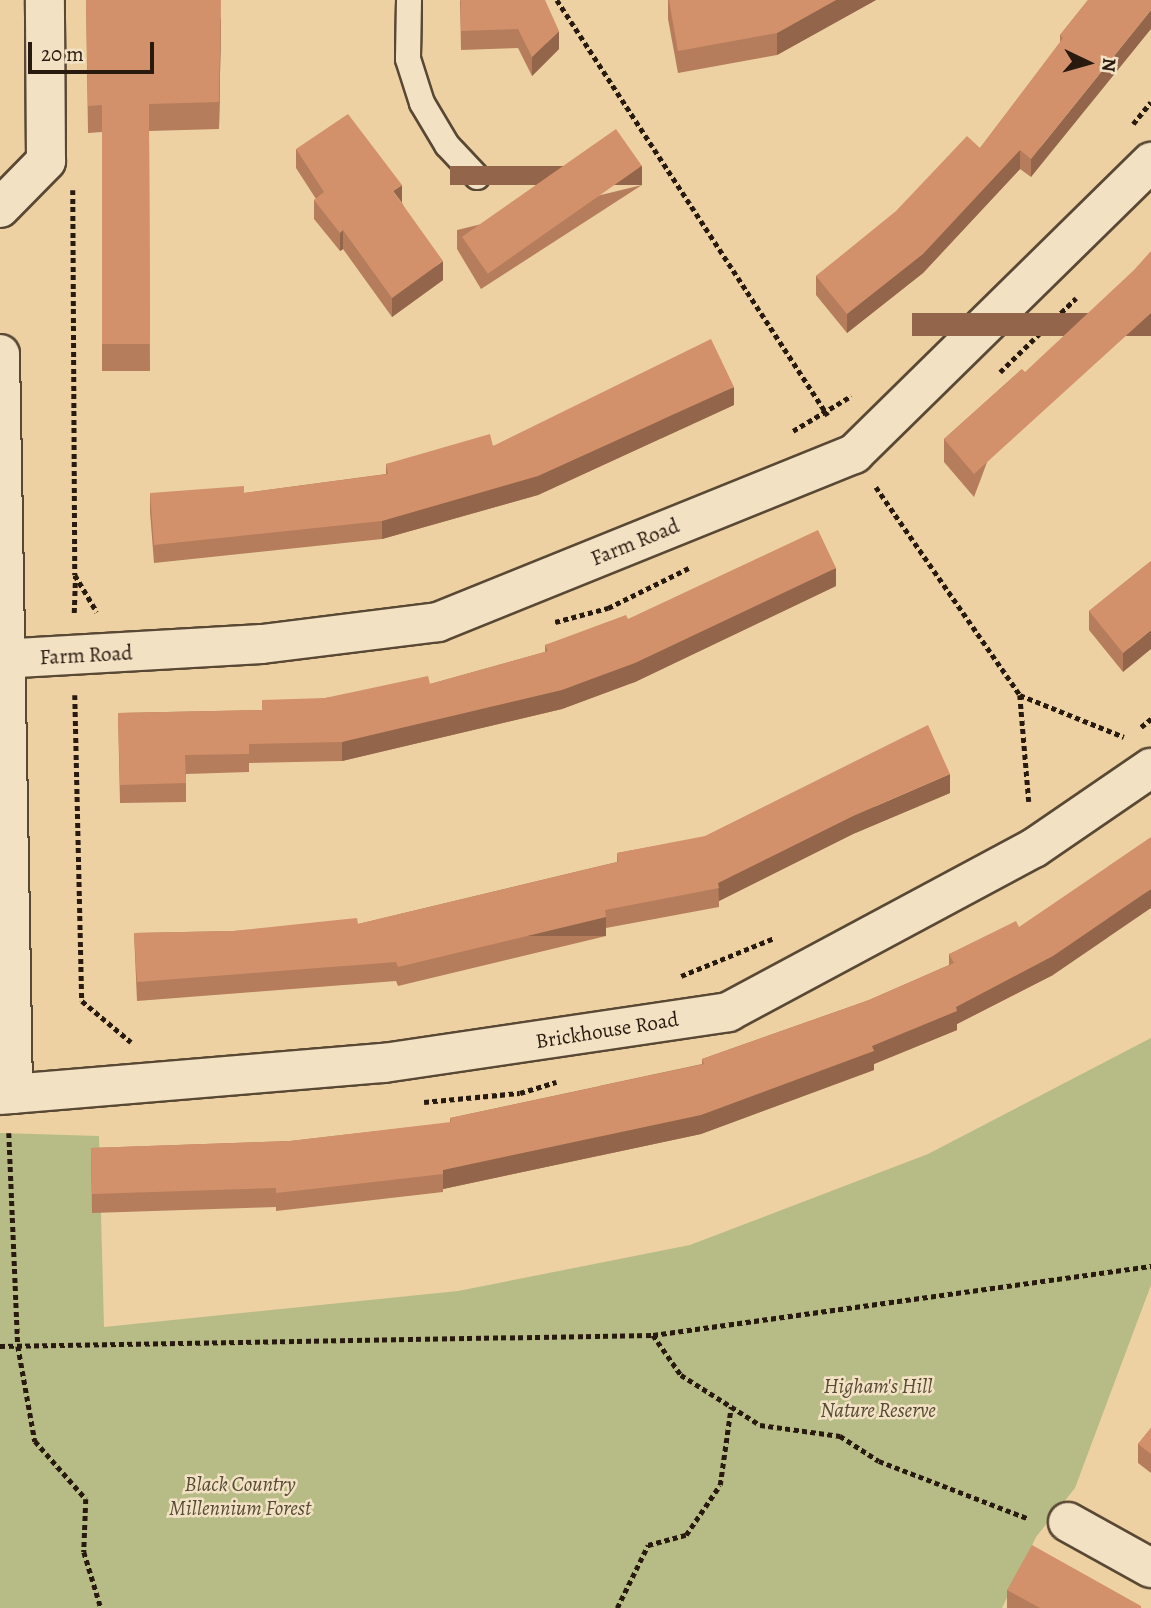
<!DOCTYPE html>
<style>
body{margin:0}
#map{position:relative;width:1151px;height:1608px;overflow:hidden;background:#edd1a3;font-family:Alegreya,serif}
div>[style]{position:absolute}
.green>*{inset:0;background:#b7bc86}
.path>*{height:4.5px;margin-top:-2.25px;transform-origin:0;background:repeating-linear-gradient(90deg,#281a0f 0 5px,transparent 0 8.5px)}
.roads{filter:drop-shadow(2px 0 #594834) drop-shadow(-2px 0 #594834) drop-shadow(0 2px #594834) drop-shadow(0 -2px #594834)}
.service>*{height:24px;margin:-12px;padding:0 12px;transform-origin:12px;border-radius:12px;background:#f3e1c3}
.minor>*{height:38px;margin:-19px;padding:0 19px;transform-origin:19px;border-radius:19px;background:#f3e1c3}
.wall>*{inset:0;background:#b57d5c}
.shaded-wall>*{inset:0;background:#93664b;transform-origin:0 0}
.building>*{inset:0;background:#d2916b;transform-origin:0 0}
span{translate:-50% -50%;white-space:nowrap;text-align:center;line-height:1.15;-webkit-text-stroke:5px #f3e1c3;paint-order:stroke}
.street-label{font-size:21px;color:#281a0f}
.park-label{font-size:21px;color:#534b33;font-style:italic}
.north{position:absolute;left:1053px;top:28px;width:70px;height:70px;-webkit-text-stroke:5px #f3e1c3;paint-order:stroke;rotate:95deg;font-size:19px;font-weight:700;line-height:28px;text-align:center;color:#281a0f}
.north::after{content:'';display:block;margin:auto;width:24px;height:32px;background:#281a0f;clip-path:polygon(50% 0,100% 100%,50% 72%,0 100%)}
.scale{position:absolute;left:28px;top:42px;width:126px;height:32px;box-sizing:border-box;border:4px solid #281a0f;border-top:0;padding-left:9px;font-size:21px;line-height:24px;white-space:nowrap;color:#281a0f;-webkit-text-stroke:5px #f3e1c3;paint-order:stroke}
</style>
<div id="map">
<div class="green">
<div style="clip-path:polygon(1151px 1038px,1151px 1285px,1075px 1488px,1036px 1537px,1002px 1608px,0 1608px,0 1133px,99px 1136px,104px 1327px,458px 1291px,690px 1245px,928px 1154px)"></div>
</div>
<div class="path">
<div style="left:557px;top:0;width:496px;rotate:56.9deg"></div>
<div style="left:1133px;top:124px;width:28px;rotate:-51deg"></div>
<div style="left:73px;top:190px;width:385px;rotate:89.7deg"></div>
<div style="left:75px;top:575px;width:43px;rotate:59.3deg"></div>
<div style="left:1000px;top:372px;width:106px;rotate:-44.2deg"></div>
<div style="left:793px;top:431px;width:68px;rotate:-31.1deg"></div>
<div style="left:876px;top:487px;width:253px;rotate:55.3deg"></div>
<div style="left:1020px;top:695px;width:112px;rotate:22deg"></div>
<div style="left:74px;top:613px;width:37px;rotate:-88deg"></div>
<div style="left:555px;top:622px;width:55px;rotate:-14.8deg"></div>
<div style="left:608px;top:608px;width:90px;rotate:-26.3deg"></div>
<div style="left:75px;top:695px;width:306px;rotate:88.7deg"></div>
<div style="left:82px;top:1001px;width:64px;rotate:39.9deg"></div>
<div style="left:1020px;top:695px;width:107px;rotate:85.2deg"></div>
<div style="left:1141px;top:727px;width:13px;rotate:-39deg"></div>
<div style="left:681px;top:976px;width:100px;rotate:-22.2deg"></div>
<div style="left:424px;top:1102px;width:96px;rotate:-5.4deg"></div>
<div style="left:520px;top:1093px;width:38px;rotate:-17deg"></div>
<div style="left:9px;top:1133px;width:213px;rotate:87.6deg"></div>
<div style="left:18px;top:1346px;width:97px;rotate:79.9deg"></div>
<div style="left:35px;top:1441px;width:77px;rotate:48.7deg"></div>
<div style="left:86px;top:1499px;width:53px;rotate:92.2deg"></div>
<div style="left:84px;top:1552px;width:59px;rotate:73.1deg"></div>
<div style="left:653px;top:1335px;width:49px;rotate:55deg"></div>
<div style="left:681px;top:1375px;width:93px;rotate:32.3deg"></div>
<div style="left:760px;top:1425px;width:81px;rotate:7.8deg"></div>
<div style="left:840px;top:1436px;width:46px;rotate:32.7deg"></div>
<div style="left:879px;top:1461px;width:161px;rotate:21.1deg"></div>
<div style="left:0;top:1346px;width:653px;rotate:-0.97deg"></div>
<div style="left:653px;top:1335px;width:503px;rotate:-7.89deg"></div>
<div style="left:617px;top:1608px;width:70px;rotate:-63.8deg"></div>
<div style="left:648px;top:1545px;width:39px;rotate:-15deg"></div>
<div style="left:686px;top:1535px;width:60px;rotate:-55.8deg"></div>
<div style="left:720px;top:1485px;width:79px;rotate:-82deg"></div>
</div>
<div class="roads">
<div class="service">
<div style="left:409px;top:0;width:59px;rotate:91deg"></div>
<div style="left:408px;top:59px;width:46px;rotate:72.3deg"></div>
<div style="left:422px;top:103px;width:49px;rotate:59.2deg"></div>
<div style="left:447px;top:145px;width:44px;rotate:46.8deg"></div>
</div>
<div class="minor">
<div style="left:0;top:208px;width:66px;rotate:-45.6deg"></div>
<div style="left:46px;top:161px;width:161px;rotate:-90.4deg"></div>
<div style="left:0;top:354px;width:740px;rotate:88.99deg"></div>
<div style="left:0;top:659px;width:262px;rotate:-3.3deg"></div>
<div style="left:262px;top:644px;width:177px;rotate:-7.1deg"></div>
<div style="left:438px;top:622px;width:449px;rotate:-22deg"></div>
<div style="left:854px;top:454px;width:417px;rotate:-44.5deg"></div>
<div style="left:0;top:1095px;width:385px;rotate:-4.8deg"></div>
<div style="left:384px;top:1063px;width:348px;rotate:-8.4deg"></div>
<div style="left:728px;top:1012px;width:347px;rotate:-28.2deg"></div>
<div style="left:1034px;top:848px;width:142px;rotate:-34.4deg"></div>
<div style="left:1068px;top:1522px;width:95px;rotate:29deg"></div>
</div>
</div>
<div class="wall">
<div style="clip-path:polygon(86px 0,221px 19px,219px 129px,149px 131px,150px 371px,102px 371px,102px 132px,88px 133px)"></div>
<div style="clip-path:polygon(460px 0,559px 49px,532px 76px,518px 48px,461px 50px)"></div>
<div style="clip-path:polygon(668px 0,876px 0,777px 55px,678px 73px,668px 19px)"></div>
<div style="clip-path:polygon(1088px 0,1031px 177px,1020px 169px,923px 273px,847px 333px,816px 295px,816px 276px,980px 148px,1060px 43px,1060px 35px)"></div>
<div style="clip-path:polygon(296px 149px,402px 203px,443px 280px,392px 317px,343px 249px,340px 251px,314px 219px,314px 200px,316px 199px,296px 168px)"></div>
<div style="clip-path:polygon(642px 185px,481px 289px,457px 249px,457px 230px)"></div>
<div style="clip-path:polygon(1022px 369px,974px 497px,944px 462px,944px 439px)"></div>
<div style="clip-path:polygon(734px 405px,538px 495px,382px 539px,154px 563px,150px 512px,150px 493px,244px 493px,386px 474px,386px 464px)"></div>
<div style="clip-path:polygon(1151px 561px,1123px 672px,1089px 630px,1089px 611px)"></div>
<div style="clip-path:polygon(836px 586px,635px 682px,562px 709px,342px 761px,249px 763px,249px 772px,186px 774px,186px 802px,120px 803px,118px 713px,262px 710px,325px 698px,430px 684px,545px 652px,545px 645px,628px 619px)"></div>
<div style="clip-path:polygon(950px 793px,853px 834px,719px 901px,719px 907px,606px 928px,606px 936px,398px 986px,396px 981px,137px 1001px,134px 933px,233px 931px,358px 924px,617px 862px,617px 853px)"></div>
<div style="clip-path:polygon(1019px 927px,1053px 975px,957px 1024px,957px 1030px,874px 1064px,874px 1070px,701px 1134px,443px 1189px,443px 1192px,276px 1211px,276px 1207px,92px 1213px,91px 1148px,290px 1141px,450px 1123px,450px 1118px,702px 1064px,702px 1059px,869px 1000px,949px 965px,949px 954px)"></div>
<div style="clip-path:polygon(1151px 1428px,1151px 1473px,1138px 1463px,1138px 1444px)"></div>
<div style="clip-path:polygon(1007px 1590px,1141px 1608px,1007px 1608px)"></div>
</div>
<div class="shaded-wall">
<div style="clip-path:polygon(221px 0,221px 19px,219px 129px,219px 102px)"></div>
<div style="clip-path:polygon(836px 0,876px 0,777px 55px,777px 33px)"></div>
<div style="clip-path:polygon(1151px 10px,1151px 29px,1031px 177px,1031px 159px)"></div>
<div style="clip-path:polygon(559px 31px,559px 49px,532px 76px,532px 57px)"></div>
<div style="clip-path:polygon(1020px 150px,1020px 169px,923px 273px,847px 333px,847px 314px)"></div>
<div style="left:642px;top:166px;width:19px;height:192px;rotate:90deg"></div>
<div style="clip-path:polygon(402px 185px,402px 203px,393px 191px)"></div>
<div style="clip-path:polygon(343px 230px,343px 249px,340px 251px,340px 233px)"></div>
<div style="clip-path:polygon(443px 261px,443px 280px,392px 317px,392px 298px)"></div>
<div style="left:1151px;top:313px;width:23px;height:239px;rotate:90deg"></div>
<div style="clip-path:polygon(734px 387px,734px 405px,538px 495px,382px 539px,382px 521px)"></div>
<div style="clip-path:polygon(836px 568px,836px 586px,635px 682px,562px 709px,342px 761px,342px 742px)"></div>
<div style="clip-path:polygon(1151px 630px,1151px 649px,1123px 672px,1123px 653px)"></div>
<div style="clip-path:polygon(950px 774px,950px 793px,853px 834px,719px 901px,718px 883px,853px 816px)"></div>
<div style="clip-path:polygon(1151px 889px,1151px 908px,1053px 975px,957px 1024px,957px 1030px,874px 1064px,874px 1070px,701px 1134px,443px 1189px,443px 1170px,872px 1046px,956px 1007px)"></div>
<div style="left:606px;top:917px;width:19px;height:214px;rotate:90deg"></div>
</div>
<div class="building">
<div style="clip-path:polygon(86px 0,221px 0,219px 102px,149px 104px,150px 344px,102px 344px,102px 105px,88px 106px)"></div>
<div style="clip-path:polygon(461px 0,545px 0,559px 31px,532px 57px,518px 29px,461px 31px)"></div>
<div style="clip-path:polygon(669px 0,836px 0,777px 33px,678px 51px)"></div>
<div style="clip-path:polygon(1088px 0,1151px 0,1151px 10px,1031px 159px,1020px 150px,923px 254px,847px 314px,816px 276px,896px 211px,967px 136px,980px 148px,1063px 38px,1060px 35px)"></div>
<div style="clip-path:polygon(348px 114px,402px 185px,393px 191px,443px 261px,392px 298px,343px 230px,340px 233px,314px 200px,324px 192px,296px 149px)"></div>
<div style="left:616px;top:129px;width:45px;height:188px;rotate:55deg"></div>
<div style="clip-path:polygon(1151px 251px,1151px 313px,974px 474px,944px 439px,1022px 369px,1025px 372px,1134px 270px)"></div>
<div style="clip-path:polygon(711px 339px,734px 387px,538px 476px,382px 521px,154px 545px,150px 493px,244px 486px,244px 493px,388px 474px,386px 464px,490px 434px,493px 446px)"></div>
<div style="clip-path:polygon(818px 530px,836px 568px,635px 663px,562px 690px,342px 742px,249px 744px,249px 754px,185px 755px,186px 783px,120px 785px,118px 713px,262px 710px,262px 700px,325px 698px,428px 676px,430px 684px,548px 651px,545px 645px,626px 615px,628px 619px)"></div>
<div style="clip-path:polygon(1151px 561px,1151px 630px,1123px 653px,1089px 611px)"></div>
<div style="clip-path:polygon(928px 725px,950px 774px,853px 816px,718px 883px,719px 888px,605px 910px,606px 917px,398px 967px,396px 962px,137px 982px,134px 933px,233px 931px,357px 918px,358px 924px,618px 862px,617px 853px,705px 836px)"></div>
<div style="clip-path:polygon(1151px 837px,1151px 889px,1053px 956px,956px 1007px,957px 1011px,872px 1046px,874px 1051px,701px 1115px,443px 1170px,443px 1174px,276px 1193px,276px 1188px,92px 1194px,91px 1148px,290px 1141px,451px 1122px,450px 1118px,704px 1064px,702px 1059px,869px 1000px,954px 963px,949px 954px,1016px 921px,1019px 927px)"></div>
<div style="clip-path:polygon(1151px 1428px,1151px 1454px,1138px 1444px)"></div>
<div style="clip-path:polygon(1032px 1545px,1141px 1606px,1141px 1608px,1040px 1608px,1007px 1590px)"></div>
</div>
<div class="street-label">
<span style="left:635px;top:542px;rotate:-22deg">Farm Road</span>
<span style="left:86px;top:655px;rotate:-3deg">Farm Road</span>
<span style="left:607px;top:1030px;rotate:-9deg">Brickhouse Road</span>
</div>
<div class="park-label">
<span style="left:878px;top:1398px">Higham's Hill<br>Nature Reserve</span>
<span style="left:240px;top:1496px">Black Country<br>Millennium Forest</span>
</div>
<div class="north">N</div>
<div class="scale">20 m</div>
</div>
